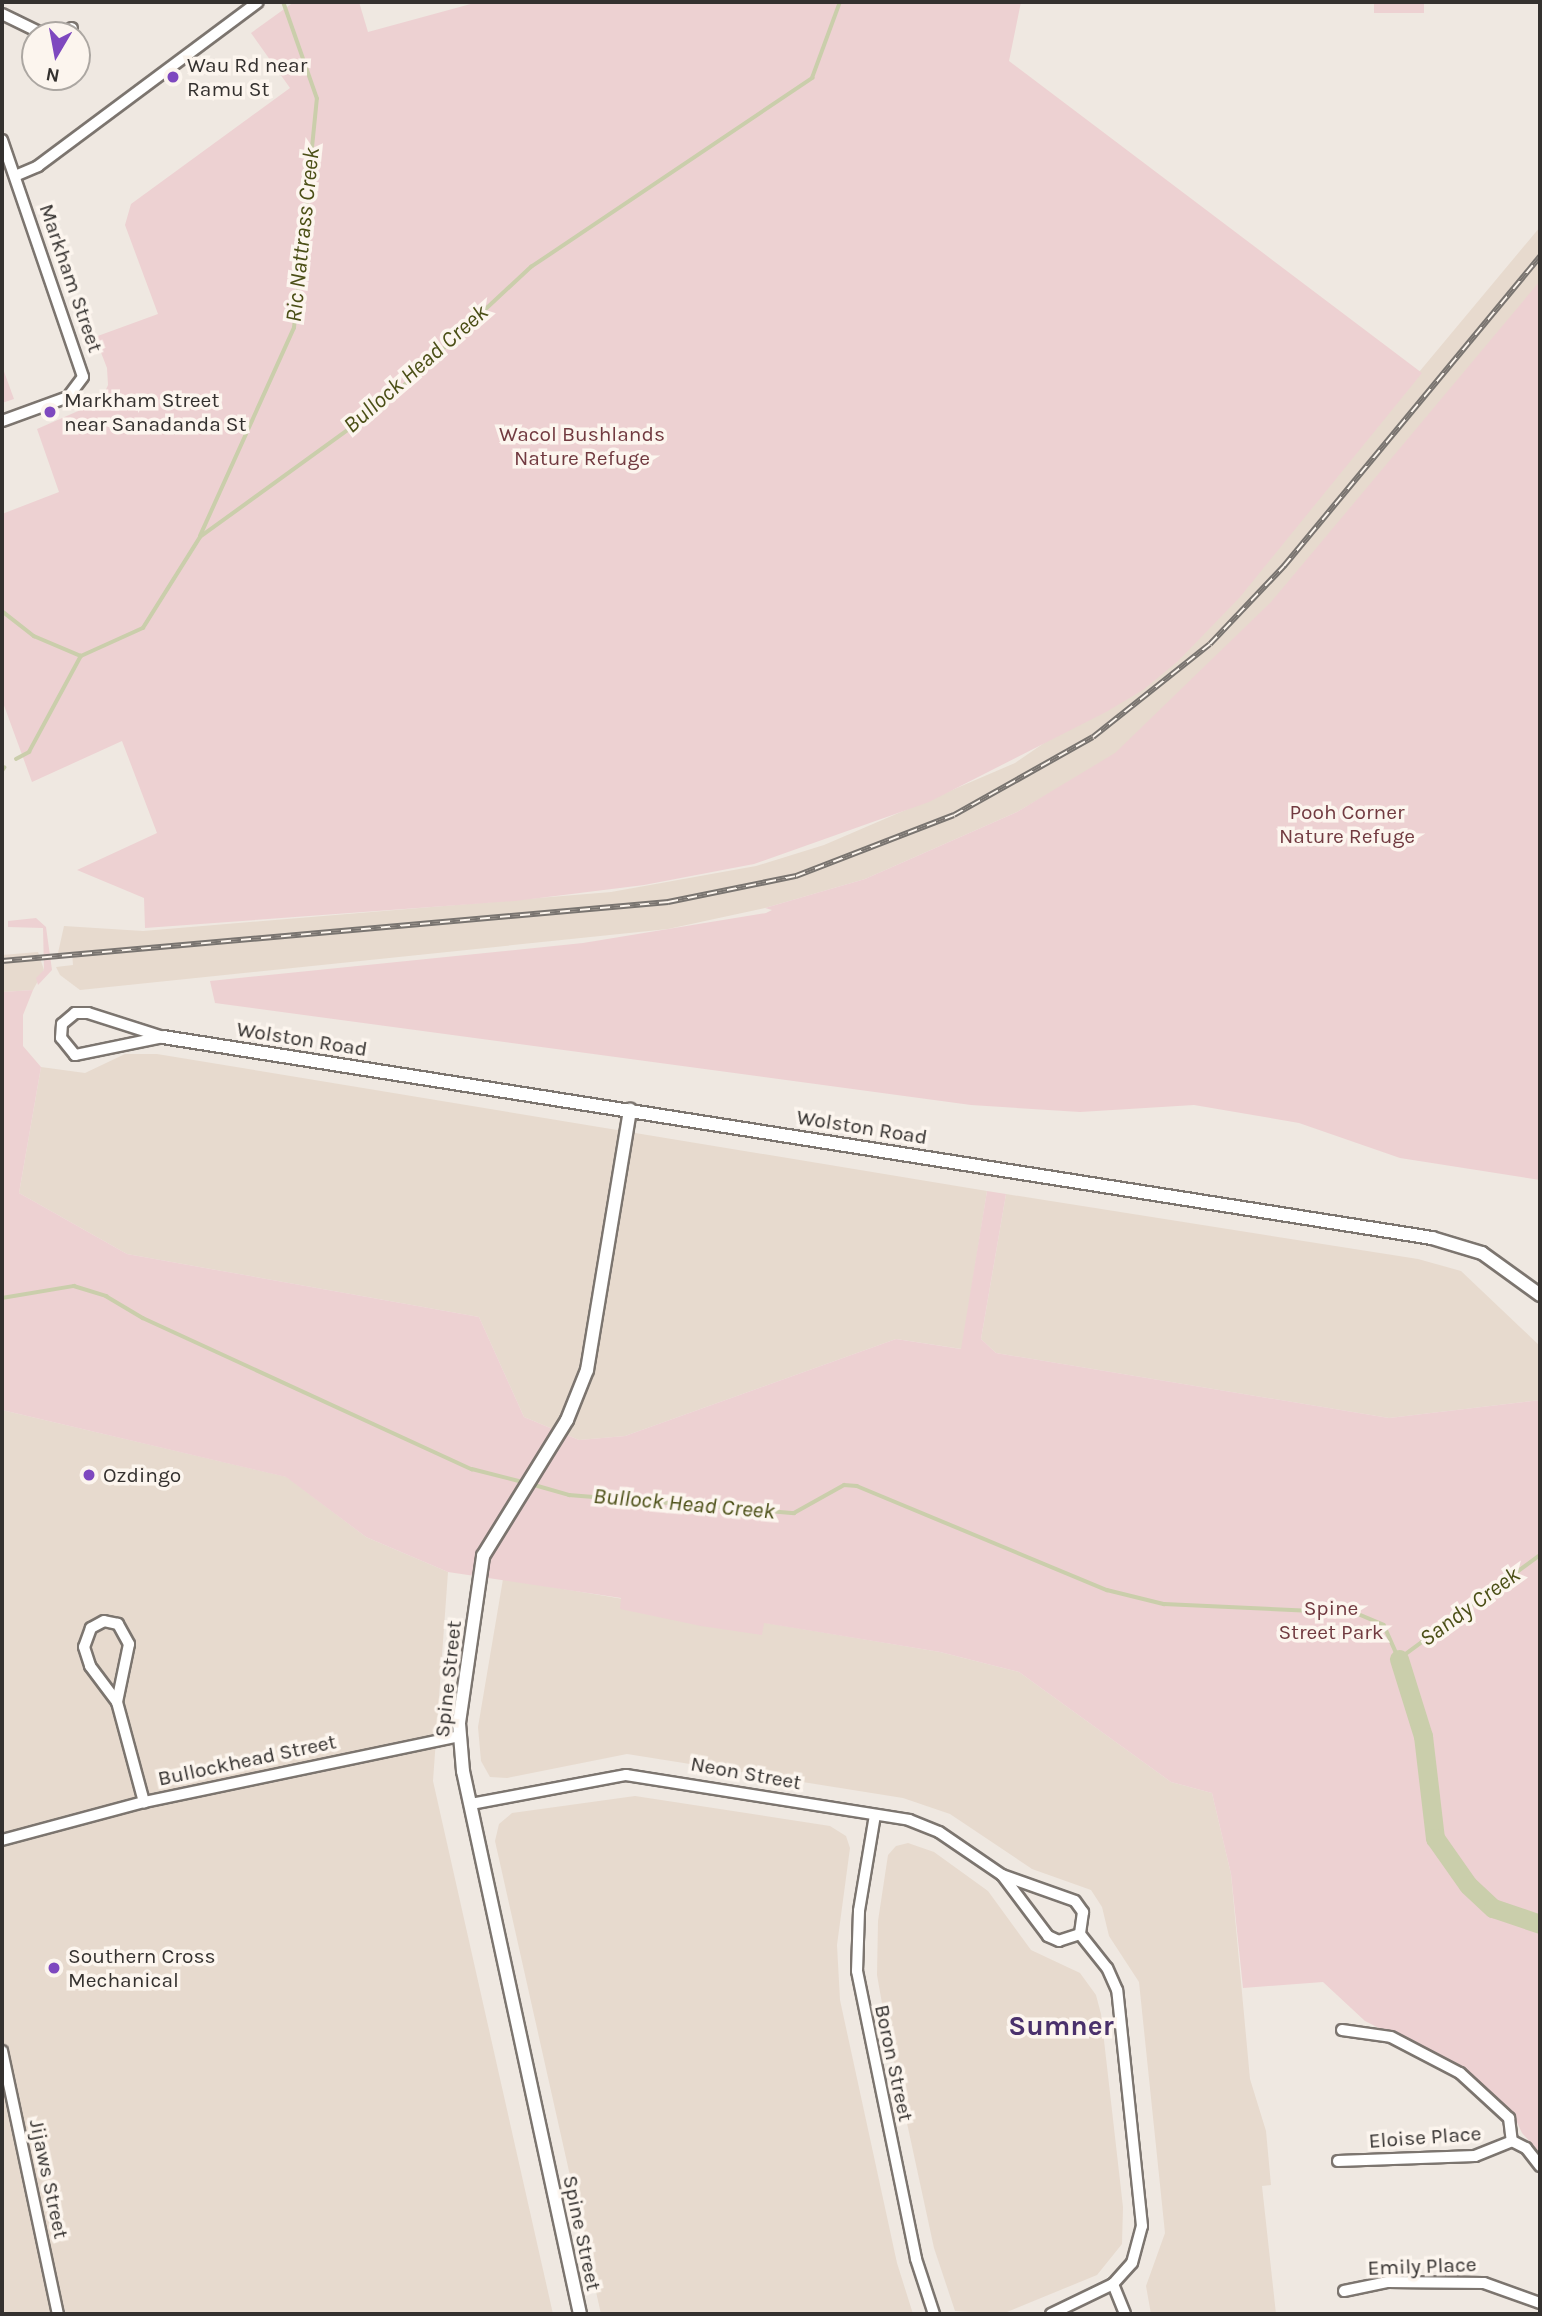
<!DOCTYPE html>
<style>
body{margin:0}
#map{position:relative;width:1542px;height:2316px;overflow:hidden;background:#efe8e1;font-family:Karla,sans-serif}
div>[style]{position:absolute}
.built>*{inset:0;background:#e7dace}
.green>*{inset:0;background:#edd1d2;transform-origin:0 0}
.stream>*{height:3.5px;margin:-1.75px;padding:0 1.75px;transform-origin:1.75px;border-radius:1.75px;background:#caceab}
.river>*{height:19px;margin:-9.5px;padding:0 9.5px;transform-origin:9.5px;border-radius:9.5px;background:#caceab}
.roads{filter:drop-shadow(2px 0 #7c756f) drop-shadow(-2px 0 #7c756f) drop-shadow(0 2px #7c756f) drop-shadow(0 -2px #7c756f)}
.minor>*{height:10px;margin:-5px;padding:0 5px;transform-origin:5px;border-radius:5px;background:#fff}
.tertiary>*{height:12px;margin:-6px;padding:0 6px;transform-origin:6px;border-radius:6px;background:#fff}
.rail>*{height:6px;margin-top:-3px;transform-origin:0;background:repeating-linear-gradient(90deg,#fcf5ee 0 10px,#797470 0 20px);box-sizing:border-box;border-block:2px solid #797470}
.dots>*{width:19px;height:19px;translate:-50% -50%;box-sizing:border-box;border:4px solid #fcf5ee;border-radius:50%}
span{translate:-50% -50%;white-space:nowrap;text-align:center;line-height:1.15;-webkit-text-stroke:7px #fcf5ee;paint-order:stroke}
.poi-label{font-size:21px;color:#34312f}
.left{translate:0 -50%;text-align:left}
.street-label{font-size:21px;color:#34312f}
.park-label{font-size:21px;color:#713a40}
.water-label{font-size:23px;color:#4b4f16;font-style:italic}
.district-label{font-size:28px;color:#4a316c;font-weight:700}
.frame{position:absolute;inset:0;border:4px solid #34312f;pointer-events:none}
.north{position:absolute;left:21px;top:21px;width:70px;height:70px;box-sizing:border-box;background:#fcf5ee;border:2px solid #aca7a2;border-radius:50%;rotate:190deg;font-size:19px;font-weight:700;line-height:28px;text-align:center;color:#34312f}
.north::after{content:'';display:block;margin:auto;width:24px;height:32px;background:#7e48bf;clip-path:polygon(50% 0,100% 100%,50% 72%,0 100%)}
</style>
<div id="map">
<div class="built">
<div style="clip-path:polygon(1540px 227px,1540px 290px,1368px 500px,1158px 730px,1017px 812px,865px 879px,765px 908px,668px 929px,80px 990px,60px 975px,56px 967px,73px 965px,72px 952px,58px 953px,64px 926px,143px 931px,611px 892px,756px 866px,824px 845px,1015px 763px,1132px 683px,1329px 480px)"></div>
<div style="clip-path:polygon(38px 952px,44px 970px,33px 990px,2px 992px,2px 955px)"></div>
<div style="clip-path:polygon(125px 1054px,157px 1054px,987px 1191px,962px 1349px,896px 1339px,625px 1436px,579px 1440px,524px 1417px,479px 1317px,127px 1254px,19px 1193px,41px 1067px,85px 1073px)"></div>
<div style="clip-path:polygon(1006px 1194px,1418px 1259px,1461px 1271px,1540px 1346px,1540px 1400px,1389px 1418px,996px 1353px,981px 1339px)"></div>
<div style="clip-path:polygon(2px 1410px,287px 1477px,366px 1537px,448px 1572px,433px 1781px,553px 2314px,2px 2314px)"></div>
<div style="clip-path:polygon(503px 1579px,940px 1652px,1019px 1672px,1171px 1782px,1212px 1793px,1231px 1874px,1250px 2079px,1266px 2131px,1271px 2185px,1262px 2186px,1276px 2314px,1151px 2314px,1146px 2286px,1165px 2233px,1139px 1982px,1109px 1936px,1102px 1907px,1091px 1890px,1032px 1869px,950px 1814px,903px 1798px,627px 1754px,507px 1778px,490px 1777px,481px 1761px,478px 1727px)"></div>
<div style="clip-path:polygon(635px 1796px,830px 1826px,846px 1836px,850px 1848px,837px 1945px,840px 2000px,897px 2263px,913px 2314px,601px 2314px,495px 1841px,499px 1824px,512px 1813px)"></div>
<div style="clip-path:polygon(908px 1843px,934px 1852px,988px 1891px,1031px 1950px,1080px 1973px,1096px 1995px,1101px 2014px,1123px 2207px,1122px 2244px,1097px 2275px,1002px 2314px,955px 2311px,934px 2248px,886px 2026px,877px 1975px,878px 1921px,888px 1855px,896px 1846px)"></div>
</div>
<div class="green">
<div style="clip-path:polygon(294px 2px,359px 2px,368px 32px,478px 2px,1021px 2px,1009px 61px,1422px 373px,1240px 597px,1178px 661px,1143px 690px,1106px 712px,929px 802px,754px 864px,644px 885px,515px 901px,145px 928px,144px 898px,77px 870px,157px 833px,122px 741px,32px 782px,2px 700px,2px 514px,59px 492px,37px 429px,101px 401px,108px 385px,107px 368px,95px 337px,158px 314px,125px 225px,131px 204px,290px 88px,251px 33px)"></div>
<div style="left:1374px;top:2px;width:50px;height:11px"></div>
<div style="clip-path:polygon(1540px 281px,1540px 1180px,1400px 1158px,1299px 1123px,1194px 1105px,1080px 1112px,971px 1105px,215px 1003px,210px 981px,583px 943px,766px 913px,772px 910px,765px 908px,865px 879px,1017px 812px,1115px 753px,1271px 602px)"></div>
<div style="clip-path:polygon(2px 366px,14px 399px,2px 403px)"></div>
<div style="clip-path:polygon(36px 918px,46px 927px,52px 970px,38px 985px,36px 978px,44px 970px,43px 928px,8px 927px,8px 921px)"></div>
<div style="clip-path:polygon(33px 990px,23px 1015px,23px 1046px,41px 1067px,19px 1193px,127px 1254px,479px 1317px,524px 1417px,579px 1440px,625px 1436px,896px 1339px,961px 1349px,987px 1191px,1006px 1194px,981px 1339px,996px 1353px,1389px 1418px,1540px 1400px,1540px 2153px,1522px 2133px,1512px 2112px,1471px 2075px,1365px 2021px,1323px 1982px,1243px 1988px,1231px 1874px,1212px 1793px,1171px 1782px,1019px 1672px,940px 1652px,764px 1623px,762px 1635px,701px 1626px,620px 1609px,621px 1598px,448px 1572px,366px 1537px,286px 1477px,2px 1410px,2px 992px)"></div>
</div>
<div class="stream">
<div style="left:200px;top:536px;width:228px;rotate:-65.7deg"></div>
<div style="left:294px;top:328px;width:230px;rotate:-84.3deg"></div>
<div style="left:317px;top:99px;width:103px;rotate:-109.3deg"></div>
<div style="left:2px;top:611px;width:41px;rotate:38deg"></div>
<div style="left:34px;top:636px;width:51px;rotate:23.1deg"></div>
<div style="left:16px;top:759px;width:15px;rotate:-28deg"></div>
<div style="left:29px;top:752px;width:109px;rotate:-61.6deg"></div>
<div style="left:81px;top:656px;width:68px;rotate:-24.3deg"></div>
<div style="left:143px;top:628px;width:107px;rotate:-57.9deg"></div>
<div style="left:200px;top:537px;width:228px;rotate:-35.9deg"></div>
<div style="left:385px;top:403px;width:200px;rotate:-43deg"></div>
<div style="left:531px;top:267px;width:339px;rotate:-33.9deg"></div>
<div style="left:812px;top:78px;width:81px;rotate:-69.8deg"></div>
<div style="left:2px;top:771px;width:4px;rotate:-56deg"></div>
<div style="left:2px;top:1298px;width:73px;rotate:-9.5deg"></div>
<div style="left:74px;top:1286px;width:34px;rotate:17deg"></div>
<div style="left:106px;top:1296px;width:43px;rotate:30.7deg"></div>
<div style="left:143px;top:1318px;width:362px;rotate:24.7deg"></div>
<div style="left:472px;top:1469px;width:53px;rotate:14.3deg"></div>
<div style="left:531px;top:1484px;width:40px;rotate:16deg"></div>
<div style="left:569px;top:1495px;width:226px;rotate:4.6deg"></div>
<div style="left:794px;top:1513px;width:57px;rotate:-29.2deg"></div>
<div style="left:844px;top:1485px;width:13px;rotate:4deg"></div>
<div style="left:857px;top:1486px;width:271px;rotate:22.6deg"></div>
<div style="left:1107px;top:1590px;width:59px;rotate:13.8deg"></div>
<div style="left:1164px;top:1604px;width:192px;rotate:2.7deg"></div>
<div style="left:1356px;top:1613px;width:30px;rotate:23deg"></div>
<div style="left:1384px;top:1625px;width:37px;rotate:66deg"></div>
<div style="left:1399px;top:1659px;width:175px;rotate:-36.4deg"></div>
</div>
<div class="river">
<div style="left:1399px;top:1659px;width:81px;rotate:72.7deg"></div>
<div style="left:1423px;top:1736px;width:103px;rotate:83.3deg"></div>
<div style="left:1435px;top:1838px;width:57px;rotate:54.9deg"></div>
<div style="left:1468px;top:1885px;width:34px;rotate:43deg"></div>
<div style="left:1493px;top:1908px;width:50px;rotate:18.8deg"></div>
</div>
<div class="roads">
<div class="minor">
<div style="left:2px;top:14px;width:48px;rotate:26deg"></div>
<div style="left:62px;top:35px;width:12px;rotate:-35deg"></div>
<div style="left:2px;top:140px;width:250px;rotate:71.1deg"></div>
<div style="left:83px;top:377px;width:25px;rotate:127deg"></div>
<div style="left:68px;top:397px;width:70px;rotate:160deg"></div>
<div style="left:15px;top:176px;width:25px;rotate:-23deg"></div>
<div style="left:38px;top:166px;width:274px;rotate:-36.7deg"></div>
<div style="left:75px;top:1013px;width:13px"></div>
<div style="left:88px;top:1013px;width:79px;rotate:17.7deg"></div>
<div style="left:163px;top:1037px;width:90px;rotate:168.4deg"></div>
<div style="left:75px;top:1055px;width:22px;rotate:-129deg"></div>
<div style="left:61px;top:1038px;width:14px;rotate:-86deg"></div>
<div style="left:62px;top:1024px;width:17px;rotate:-40deg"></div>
<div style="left:117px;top:1702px;width:59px;rotate:-78.3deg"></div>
<div style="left:129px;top:1644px;width:23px;rotate:-119deg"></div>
<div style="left:118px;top:1624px;width:14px;rotate:-168deg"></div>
<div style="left:104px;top:1621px;width:15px;rotate:152deg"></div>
<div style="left:91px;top:1628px;width:20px;rotate:110deg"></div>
<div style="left:84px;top:1647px;width:20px;rotate:72deg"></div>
<div style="left:90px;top:1666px;width:45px;rotate:53.1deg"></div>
<div style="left:117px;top:1702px;width:104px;rotate:74.9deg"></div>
<div style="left:471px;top:1804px;width:158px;rotate:-10.6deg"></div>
<div style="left:626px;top:1775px;width:287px;rotate:9deg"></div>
<div style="left:909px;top:1820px;width:32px;rotate:22deg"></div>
<div style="left:939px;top:1832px;width:76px;rotate:34.3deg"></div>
<div style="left:1002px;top:1875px;width:77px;rotate:19.6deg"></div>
<div style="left:1075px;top:1901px;width:14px;rotate:54deg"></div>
<div style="left:1083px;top:1912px;width:22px;rotate:98deg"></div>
<div style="left:1080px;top:1934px;width:22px;rotate:162deg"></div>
<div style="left:1059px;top:1941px;width:12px;rotate:-156deg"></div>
<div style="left:1048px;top:1936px;width:76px;rotate:-127deg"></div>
<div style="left:875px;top:1815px;width:97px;rotate:99.5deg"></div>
<div style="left:859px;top:1911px;width:60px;rotate:91.9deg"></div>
<div style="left:857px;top:1971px;width:294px;rotate:78.4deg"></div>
<div style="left:916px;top:2259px;width:58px;rotate:71.9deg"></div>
<div style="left:2px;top:1840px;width:147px;rotate:-15deg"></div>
<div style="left:144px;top:1802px;width:322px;rotate:-11.8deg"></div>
<div style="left:1342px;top:2030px;width:49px;rotate:8.1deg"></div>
<div style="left:1391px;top:2037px;width:78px;rotate:27.6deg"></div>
<div style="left:1460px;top:2073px;width:67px;rotate:42.6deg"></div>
<div style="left:1509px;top:2118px;width:23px;rotate:83deg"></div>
<div style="left:1512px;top:2141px;width:16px;rotate:27deg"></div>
<div style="left:1526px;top:2148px;width:23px;rotate:52deg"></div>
<div style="left:2px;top:2051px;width:269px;rotate:78deg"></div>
<div style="left:1338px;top:2161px;width:137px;rotate:-2.1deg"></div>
<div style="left:1475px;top:2156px;width:40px;rotate:-22deg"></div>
<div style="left:1113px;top:2284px;width:32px;rotate:68deg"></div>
<div style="left:1344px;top:2291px;width:45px;rotate:-11.6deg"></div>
<div style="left:1388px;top:2282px;width:96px;rotate:0.6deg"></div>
<div style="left:1484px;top:2283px;width:59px;rotate:19.7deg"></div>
<div style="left:1051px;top:2314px;width:69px;rotate:-25.8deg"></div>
<div style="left:1113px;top:2284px;width:28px;rotate:-48deg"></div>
<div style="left:1132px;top:2263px;width:38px;rotate:-75deg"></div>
<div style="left:1142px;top:2226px;width:237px;rotate:-96deg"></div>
<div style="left:1117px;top:1990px;width:24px;rotate:-114deg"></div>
<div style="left:1107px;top:1968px;width:43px;rotate:-128.5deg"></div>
</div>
<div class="tertiary">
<div style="left:163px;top:1037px;width:1285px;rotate:9deg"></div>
<div style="left:1432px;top:1238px;width:52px;rotate:16.7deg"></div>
<div style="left:1482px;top:1253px;width:72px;rotate:35.9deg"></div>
<div style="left:580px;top:2314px;width:555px;rotate:-102.16deg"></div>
<div style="left:463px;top:1771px;width:48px;rotate:-94.8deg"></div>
<div style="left:459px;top:1723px;width:169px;rotate:-81.8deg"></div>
<div style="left:483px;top:1556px;width:160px;rotate:-58.3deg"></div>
<div style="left:567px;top:1420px;width:54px;rotate:-68.2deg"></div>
<div style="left:587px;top:1370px;width:264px;rotate:-80.6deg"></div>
</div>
</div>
<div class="rail">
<div style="left:2px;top:961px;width:669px;rotate:-5.06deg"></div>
<div style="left:668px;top:902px;width:131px;rotate:-11.5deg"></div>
<div style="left:796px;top:876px;width:169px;rotate:-21.1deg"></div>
<div style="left:954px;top:815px;width:159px;rotate:-29.3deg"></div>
<div style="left:1093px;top:737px;width:149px;rotate:-38.5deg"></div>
<div style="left:1210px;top:644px;width:108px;rotate:-46.5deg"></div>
<div style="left:1284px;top:566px;width:402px;rotate:-50.4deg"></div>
</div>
<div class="dots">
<div style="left:173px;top:77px;background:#7e48bf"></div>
<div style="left:50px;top:412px;background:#7e48bf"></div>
<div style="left:89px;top:1475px;background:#7e48bf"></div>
<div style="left:54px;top:1968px;background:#7e48bf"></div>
</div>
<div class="poi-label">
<span class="left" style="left:187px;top:77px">Wau Rd near<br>Ramu St</span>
<span class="left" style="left:64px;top:412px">Markham Street<br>near Sanadanda St</span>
<span class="left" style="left:103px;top:1475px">Ozdingo</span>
<span class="left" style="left:68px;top:1968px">Southern Cross<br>Mechanical</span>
</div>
<div class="street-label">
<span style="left:71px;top:278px;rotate:71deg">Markham Street</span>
<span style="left:302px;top:1039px;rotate:9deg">Wolston Road</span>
<span style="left:862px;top:1127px;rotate:9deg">Wolston Road</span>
<span style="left:448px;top:1679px;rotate:-84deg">Spine Street</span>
<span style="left:247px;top:1760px;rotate:-12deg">Bullockhead Street</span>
<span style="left:746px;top:1773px;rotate:10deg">Neon Street</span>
<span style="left:894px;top:2063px;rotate:78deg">Boron Street</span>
<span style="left:1425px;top:2137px;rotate:-4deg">Eloise Place</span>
<span style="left:49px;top:2179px;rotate:78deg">Jijaws Street</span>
<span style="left:582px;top:2233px;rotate:78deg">Spine Street</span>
<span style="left:1422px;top:2266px;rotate:-2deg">Emily Place</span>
</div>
<div class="park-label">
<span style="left:582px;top:446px">Wacol Bushlands<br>Nature Refuge</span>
<span style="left:1347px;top:824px">Pooh Corner<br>Nature Refuge</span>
<span style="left:1331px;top:1620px">Spine<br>Street Park</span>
</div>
<div class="water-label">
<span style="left:303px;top:235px;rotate:-84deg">Ric Nattrass Creek</span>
<span style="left:416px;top:369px;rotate:-41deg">Bullock Head Creek</span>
<span style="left:684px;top:1504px;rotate:5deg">Bullock Head Creek</span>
<span style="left:1470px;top:1607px;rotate:-36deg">Sandy Creek</span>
</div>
<div class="district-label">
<span style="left:1061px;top:2026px">Sumner</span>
</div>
<div class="frame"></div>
<div class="north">N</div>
</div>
